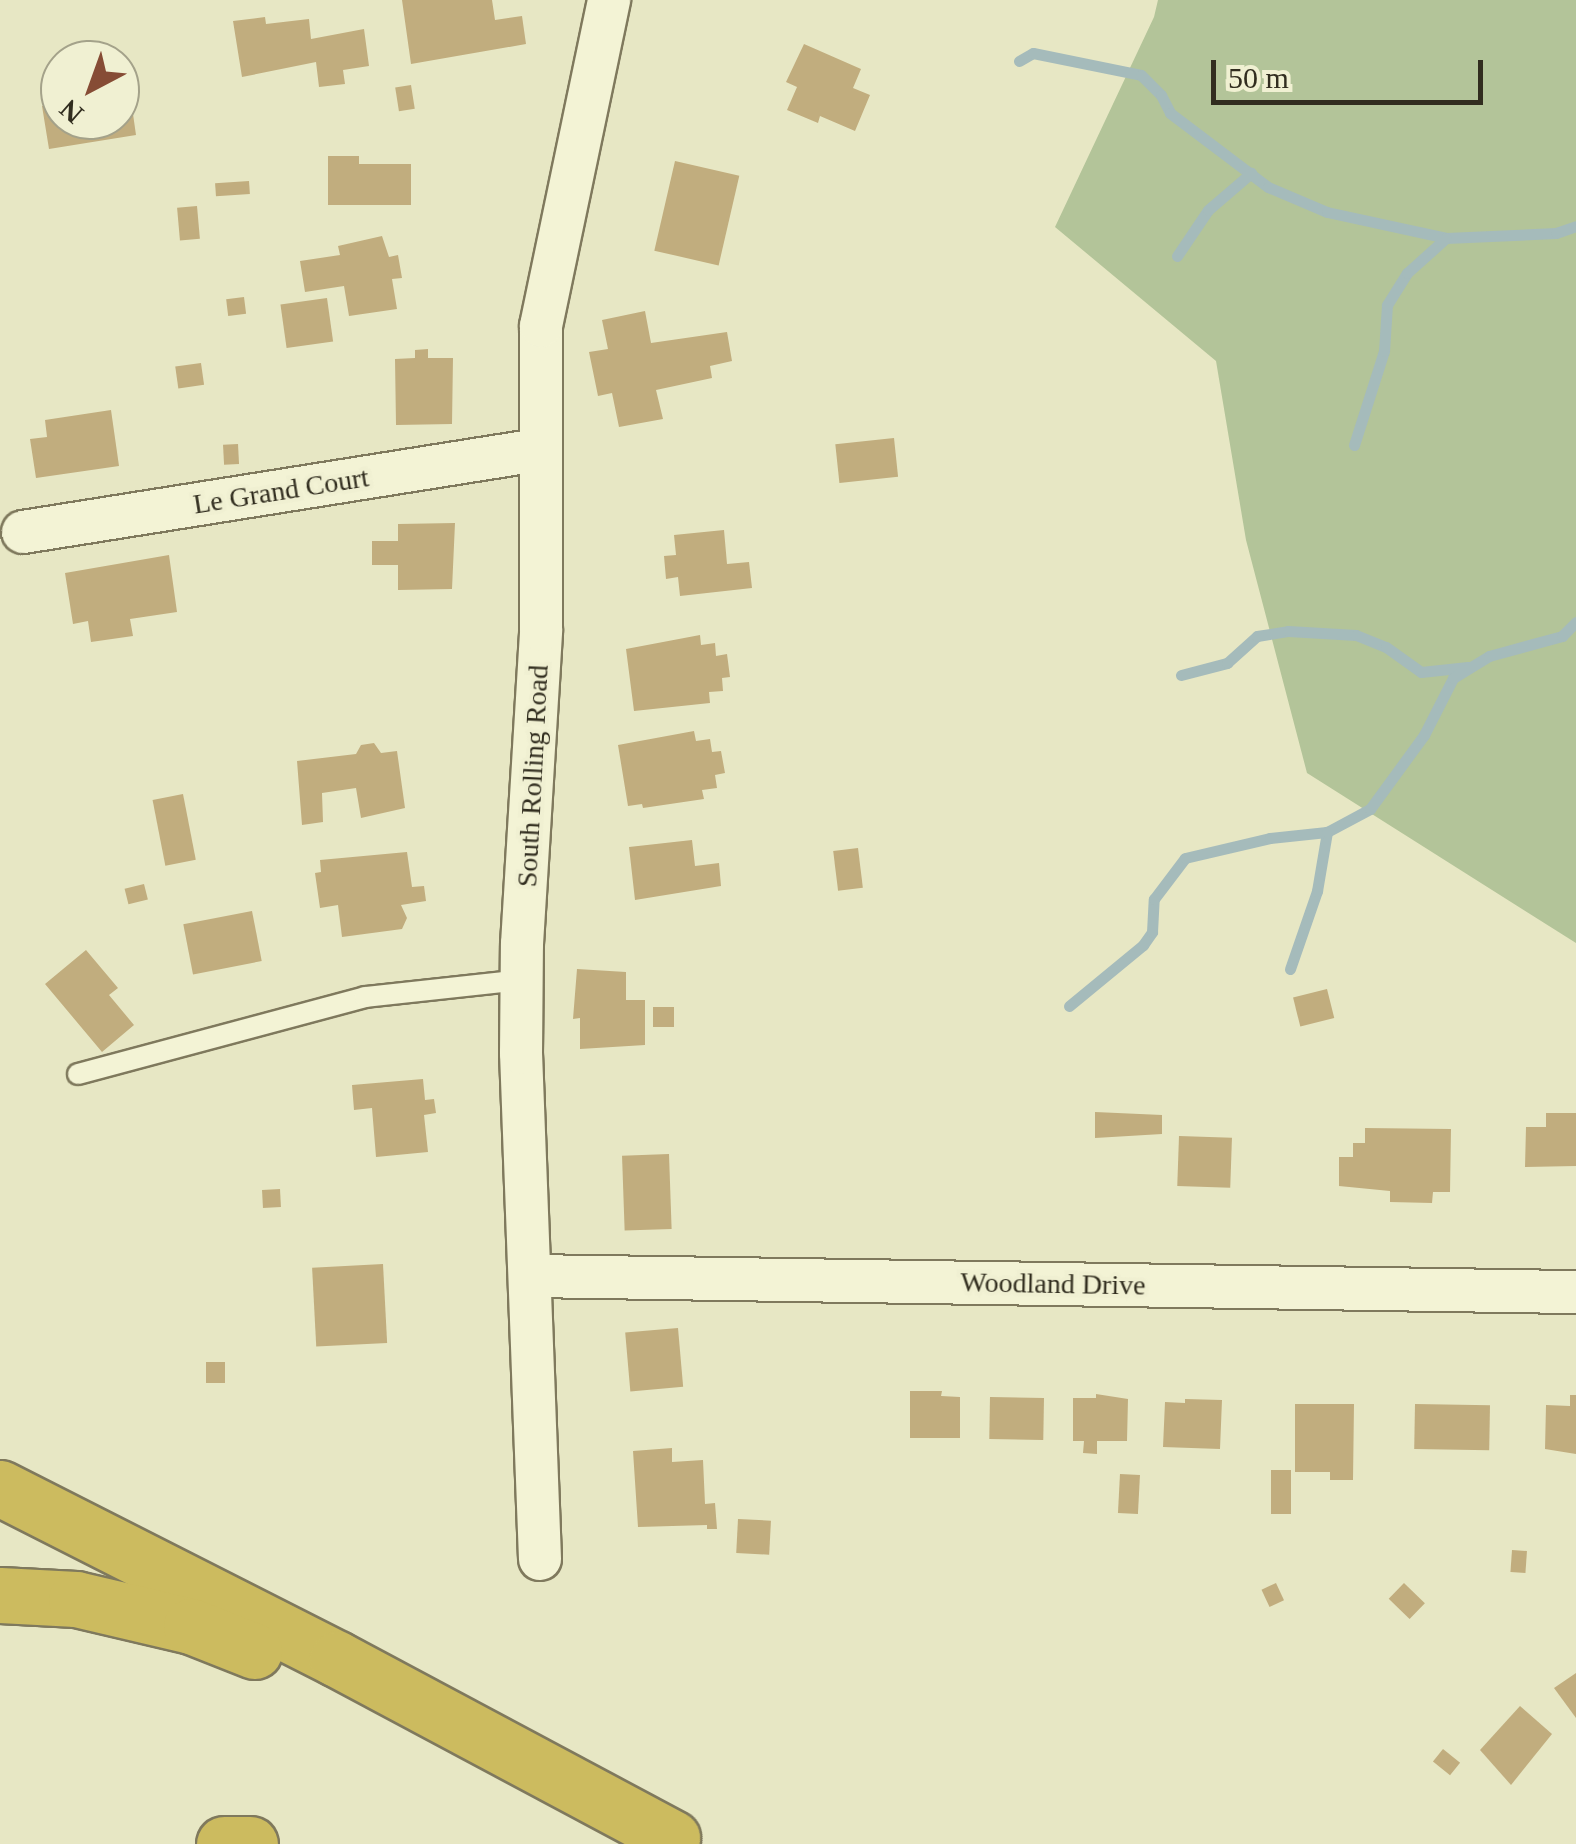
<!DOCTYPE html>
<style>
body{margin:0}
#map{position:relative;width:1576px;height:1844px;overflow:hidden;background:#e7e7c4;font-family:"Times New Roman",serif}
div>[style]{position:absolute}
.green>*{inset:0;background:#b3c499}
.stream>*{height:11px;margin:-5.5px;padding:0 5.5px;transform-origin:5.5px;border-radius:5.5px;background:#a5bbbb}
.building>*{inset:0;background:#c1ad7e;transform-origin:0 0}
.roads{filter:drop-shadow(2px 0 #7f795d) drop-shadow(-2px 0 #7f795d) drop-shadow(0 2px #7f795d) drop-shadow(0 -2px #7f795d)}
.service>*{height:20px;margin:-10px;padding:0 10px;transform-origin:10px;border-radius:10px;background:#f3f3d5}
.minor>*{height:42px;margin:-21px;padding:0 21px;transform-origin:21px;border-radius:21px;background:#f3f3d5}
.motorway>*{height:55px;margin:-27.5px;padding:0 27.5px;transform-origin:27.5px;border-radius:27.5px;background:#ccbb5f}
span{translate:-50% -50%;white-space:nowrap;text-align:center;line-height:1.15;-webkit-text-stroke:8px #f0f0d2;paint-order:stroke}
.street-label{font-size:28px;color:#312d1f}
.north{position:absolute;left:40px;top:40px;width:100px;height:100px;box-sizing:border-box;background:#f0f0d2;border:2px solid #a4a28a;border-radius:50%;rotate:221deg;font-size:28px;font-weight:700;line-height:40px;text-align:center;color:#312d1f}
.north::after{content:'';display:block;margin:auto;width:35px;height:45px;background:#864c35;clip-path:polygon(50% 0,100% 100%,50% 72%,0 100%)}
.scale{position:absolute;left:1211px;top:60px;width:272px;height:45px;box-sizing:border-box;border:5px solid #312d1f;border-top:0;padding-left:12px;font-size:30px;line-height:35px;white-space:nowrap;color:#312d1f;-webkit-text-stroke:8px #f0f0d2;paint-order:stroke}
</style>
<div id="map">
<div class="green">
<div style="clip-path:polygon(1158px 0,1576px 0,1576px 943px,1307px 773px,1246px 540px,1216px 361px,1055px 227px,1154px 17px)"></div>
</div>
<div class="stream">
<div style="left:1019px;top:61px;width:16px;rotate:-30deg"></div>
<div style="left:1033px;top:53px;width:110px;rotate:11.5deg"></div>
<div style="left:1141px;top:75px;width:28px;rotate:45deg"></div>
<div style="left:1161px;top:95px;width:20px;rotate:63deg"></div>
<div style="left:1170px;top:113px;width:123px;rotate:37.1deg"></div>
<div style="left:1268px;top:187px;width:64px;rotate:23deg"></div>
<div style="left:1327px;top:212px;width:122px;rotate:12.3deg"></div>
<div style="left:1446px;top:238px;width:110px;rotate:-2.6deg"></div>
<div style="left:1556px;top:233px;width:21px;rotate:-19deg"></div>
<div style="left:1177px;top:256px;width:55px;rotate:-56deg"></div>
<div style="left:1208px;top:210px;width:57px;rotate:-40.7deg"></div>
<div style="left:1354px;top:445px;width:99px;rotate:-72.3deg"></div>
<div style="left:1384px;top:351px;width:46px;rotate:-86.3deg"></div>
<div style="left:1387px;top:305px;width:38px;rotate:-58deg"></div>
<div style="left:1407px;top:273px;width:52px;rotate:-41.9deg"></div>
<div style="left:1181px;top:675px;width:48px;rotate:-14.6deg"></div>
<div style="left:1227px;top:663px;width:40px;rotate:-42deg"></div>
<div style="left:1257px;top:636px;width:31px;rotate:-9deg"></div>
<div style="left:1288px;top:631px;width:68px;rotate:3.4deg"></div>
<div style="left:1356px;top:635px;width:32px;rotate:22deg"></div>
<div style="left:1386px;top:647px;width:43px;rotate:35.5deg"></div>
<div style="left:1421px;top:672px;width:47px;rotate:-6.1deg"></div>
<div style="left:1290px;top:969px;width:83px;rotate:-70.9deg"></div>
<div style="left:1317px;top:891px;width:60px;rotate:-80.4deg"></div>
<div style="left:1069px;top:1006px;width:96px;rotate:-39.5deg"></div>
<div style="left:1143px;top:945px;width:16px;rotate:-55deg"></div>
<div style="left:1152px;top:932px;width:33px;rotate:-87deg"></div>
<div style="left:1154px;top:899px;width:51px;rotate:-52.9deg"></div>
<div style="left:1185px;top:858px;width:87px;rotate:-13.2deg"></div>
<div style="left:1270px;top:838px;width:57px;rotate:-6deg"></div>
<div style="left:1327px;top:832px;width:49px;rotate:-28.1deg"></div>
<div style="left:1370px;top:809px;width:92px;rotate:-53.9deg"></div>
<div style="left:1424px;top:735px;width:64px;rotate:-63deg"></div>
<div style="left:1453px;top:678px;width:42px;rotate:-31.4deg"></div>
<div style="left:1489px;top:656px;width:76px;rotate:-15.3deg"></div>
<div style="left:1562px;top:636px;width:20px;rotate:-45deg"></div>
</div>
<div class="building">
<div style="clip-path:polygon(402px 0,492px 0,495px 20px,522px 16px,526px 44px,411px 64px)"></div>
<div style="clip-path:polygon(265px 17px,266px 24px,309px 19px,311px 39px,364px 29px,369px 66px,343px 70px,345px 84px,319px 87px,316px 62px,242px 77px,233px 21px)"></div>
<div style="clip-path:polygon(804px 44px,861px 69px,853px 88px,870px 95px,855px 131px,820px 116px,818px 123px,787px 110px,797px 87px,786px 82px)"></div>
<div style="left:411px;top:85px;width:24px;height:16px;rotate:81deg"></div>
<div style="clip-path:polygon(130px 93px,136px 135px,49px 149px,42px 106px,60px 103px,60px 120px,120px 120px,120px 95px)"></div>
<div style="clip-path:polygon(328px 156px,359px 156px,359px 164px,411px 164px,411px 205px,328px 205px)"></div>
<div style="left:675px;top:161px;width:66px;height:92px;rotate:13deg"></div>
<div style="left:249px;top:181px;width:13px;height:34px;rotate:86deg"></div>
<div style="left:197px;top:206px;width:33px;height:20px;rotate:85deg"></div>
<div style="clip-path:polygon(382px 236px,389px 257px,398px 255px,402px 278px,392px 279px,397px 309px,349px 316px,344px 286px,305px 292px,300px 261px,340px 255px,338px 246px)"></div>
<div style="left:244px;top:297px;width:17px;height:18px;rotate:83deg"></div>
<div style="left:327px;top:298px;width:44px;height:47px;rotate:82deg"></div>
<div style="clip-path:polygon(645px 311px,651px 343px,727px 332px,732px 361px,710px 366px,712px 378px,656px 390px,663px 419px,619px 427px,612px 393px,598px 396px,589px 352px,608px 349px,602px 320px)"></div>
<div style="clip-path:polygon(428px 349px,428px 358px,453px 358px,452px 424px,396px 425px,395px 359px,415px 358px,415px 350px)"></div>
<div style="left:201px;top:363px;width:22px;height:26px;rotate:82deg"></div>
<div style="clip-path:polygon(111px 410px,119px 466px,36px 478px,30px 439px,47px 437px,45px 420px)"></div>
<div style="left:894px;top:438px;width:39px;height:59px;rotate:84deg"></div>
<div style="left:238px;top:444px;width:20px;height:15px;rotate:87deg"></div>
<div style="clip-path:polygon(455px 523px,452px 589px,398px 590px,398px 565px,372px 565px,372px 541px,398px 541px,398px 524px)"></div>
<div style="clip-path:polygon(724px 530px,727px 564px,749px 562px,752px 588px,680px 596px,678px 577px,666px 579px,664px 556px,676px 555px,674px 535px)"></div>
<div style="clip-path:polygon(169px 555px,177px 612px,130px 619px,133px 636px,91px 642px,88px 621px,73px 624px,65px 573px)"></div>
<div style="clip-path:polygon(700px 635px,701px 645px,715px 643px,716px 656px,727px 654px,730px 677px,722px 678px,723px 691px,709px 692px,710px 703px,634px 711px,626px 649px)"></div>
<div style="clip-path:polygon(694px 731px,696px 741px,710px 739px,712px 752px,721px 751px,725px 773px,715px 775px,717px 788px,702px 790px,704px 799px,643px 808px,642px 804px,628px 806px,618px 745px)"></div>
<div style="clip-path:polygon(374px 743px,381px 753px,397px 751px,405px 808px,361px 818px,356px 788px,322px 793px,323px 822px,302px 825px,297px 761px,356px 754px,361px 745px)"></div>
<div style="left:183px;top:794px;width:67px;height:31px;rotate:79deg"></div>
<div style="clip-path:polygon(692px 840px,695px 866px,719px 863px,721px 886px,635px 900px,629px 847px)"></div>
<div style="left:858px;top:848px;width:40px;height:25px;rotate:83deg"></div>
<div style="clip-path:polygon(407px 852px,412px 887px,424px 886px,426px 901px,401px 905px,407px 918px,402px 929px,342px 937px,338px 905px,320px 908px,315px 873px,321px 872px,320px 860px)"></div>
<div style="left:144px;top:884px;width:16px;height:20px;rotate:76deg"></div>
<div style="left:252px;top:911px;width:51px;height:70px;rotate:79deg"></div>
<div style="clip-path:polygon(86px 950px,118px 988px,109px 995px,134px 1025px,102px 1052px,45px 984px)"></div>
<div style="clip-path:polygon(577px 969px,626px 972px,626px 1000px,645px 1000px,645px 1045px,580px 1049px,580px 1018px,573px 1019px)"></div>
<div style="left:1327px;top:989px;width:30px;height:35px;rotate:76deg"></div>
<div style="left:674px;top:1007px;width:20px;height:21px;rotate:90deg"></div>
<div style="clip-path:polygon(423px 1079px,425px 1100px,434px 1099px,436px 1113px,424px 1115px,428px 1152px,376px 1157px,372px 1108px,354px 1110px,352px 1085px)"></div>
<div style="clip-path:polygon(1095px 1112px,1162px 1115px,1162px 1134px,1095px 1138px)"></div>
<div style="clip-path:polygon(1546px 1113px,1576px 1113px,1576px 1166px,1525px 1167px,1526px 1127px,1546px 1127px)"></div>
<div style="clip-path:polygon(1365px 1128px,1451px 1129px,1450px 1192px,1433px 1192px,1432px 1203px,1390px 1202px,1390px 1191px,1339px 1186px,1339px 1157px,1353px 1157px,1353px 1143px,1365px 1143px)"></div>
<div style="left:1179px;top:1136px;width:53px;height:50px;rotate:2deg"></div>
<div style="left:669px;top:1154px;width:75px;height:47px;rotate:88deg"></div>
<div style="left:280px;top:1189px;width:18px;height:18px;rotate:87deg"></div>
<div style="left:383px;top:1264px;width:79px;height:71px;rotate:87deg"></div>
<div style="left:678px;top:1328px;width:59px;height:53px;rotate:85deg"></div>
<div style="left:206px;top:1362px;width:19px;height:21px"></div>
<div style="clip-path:polygon(910px 1391px,942px 1391px,941px 1396px,960px 1397px,960px 1438px,910px 1438px)"></div>
<div style="clip-path:polygon(1096px 1394px,1128px 1399px,1127px 1441px,1097px 1441px,1097px 1454px,1083px 1453px,1084px 1441px,1073px 1441px,1073px 1398px,1096px 1398px)"></div>
<div style="clip-path:polygon(1570px 1395px,1576px 1395px,1576px 1454px,1545px 1449px,1546px 1405px,1570px 1406px)"></div>
<div style="left:990px;top:1397px;width:54px;height:42px;rotate:1deg"></div>
<div style="clip-path:polygon(1185px 1399px,1222px 1400px,1220px 1449px,1163px 1447px,1165px 1402px,1185px 1403px)"></div>
<div style="clip-path:polygon(1295px 1404px,1354px 1404px,1353px 1480px,1330px 1480px,1330px 1472px,1295px 1472px)"></div>
<div style="left:1415px;top:1404px;width:75px;height:45px;rotate:1deg"></div>
<div style="clip-path:polygon(672px 1448px,672px 1462px,703px 1460px,705px 1504px,715px 1503px,717px 1529px,707px 1529px,707px 1525px,638px 1527px,633px 1451px)"></div>
<div style="left:1271px;top:1470px;width:20px;height:44px"></div>
<div style="left:1120px;top:1474px;width:20px;height:39px;rotate:3deg"></div>
<div style="left:738px;top:1519px;width:33px;height:34px;rotate:3deg"></div>
<div style="left:1512px;top:1550px;width:15px;height:22px;rotate:4deg"></div>
<div style="left:1276px;top:1583px;width:19px;height:16px;rotate:65deg"></div>
<div style="left:1404px;top:1583px;width:29px;height:22px;rotate:44deg"></div>
<div style="clip-path:polygon(1576px 1673px,1576px 1718px,1554px 1688px)"></div>
<div style="clip-path:polygon(1520px 1706px,1552px 1734px,1511px 1785px,1480px 1750px)"></div>
<div style="left:1443px;top:1749px;width:22px;height:16px;rotate:39deg"></div>
</div>
<div class="roads">
<div class="service">
<div style="left:78px;top:1074px;width:297px;rotate:-15deg"></div>
<div style="left:365px;top:997px;width:158px;rotate:-6.2deg"></div>
</div>
<div class="minor">
<div style="left:23px;top:532px;width:521px;rotate:-9.05deg"></div>
<div style="left:530px;top:1276px;width:1046px;rotate:0.88deg"></div>
<div style="left:540px;top:1559px;width:506px;rotate:-92.15deg"></div>
<div style="left:521px;top:1053px;width:109px;rotate:-89.5deg"></div>
<div style="left:522px;top:944px;width:315px;rotate:-86.5deg"></div>
<div style="left:541px;top:630px;width:304px;rotate:-90deg"></div>
<div style="left:541px;top:326px;width:333px;rotate:-78.2deg"></div>
</div>
<div class="motorway">
<div style="left:0;top:1488px;width:378px;rotate:26.9deg"></div>
<div style="left:337px;top:1659px;width:380px;rotate:28.1deg"></div>
<div style="left:0;top:1595px;width:76px;rotate:3deg"></div>
<div style="left:76px;top:1599px;width:118px;rotate:13.2deg"></div>
<div style="left:191px;top:1626px;width:68px;rotate:21.6deg"></div>
<div style="left:224px;top:1844px;width:26px"></div>
</div>
</div>
<div class="street-label">
<span style="left:281px;top:491px;rotate:-9deg">Le Grand Court</span>
<span style="left:533px;top:776px;rotate:-87deg">South Rolling Road</span>
<span style="left:1053px;top:1284px;rotate:1deg">Woodland Drive</span>
</div>
<div class="north">N</div>
<div class="scale">50 m</div>
</div>
